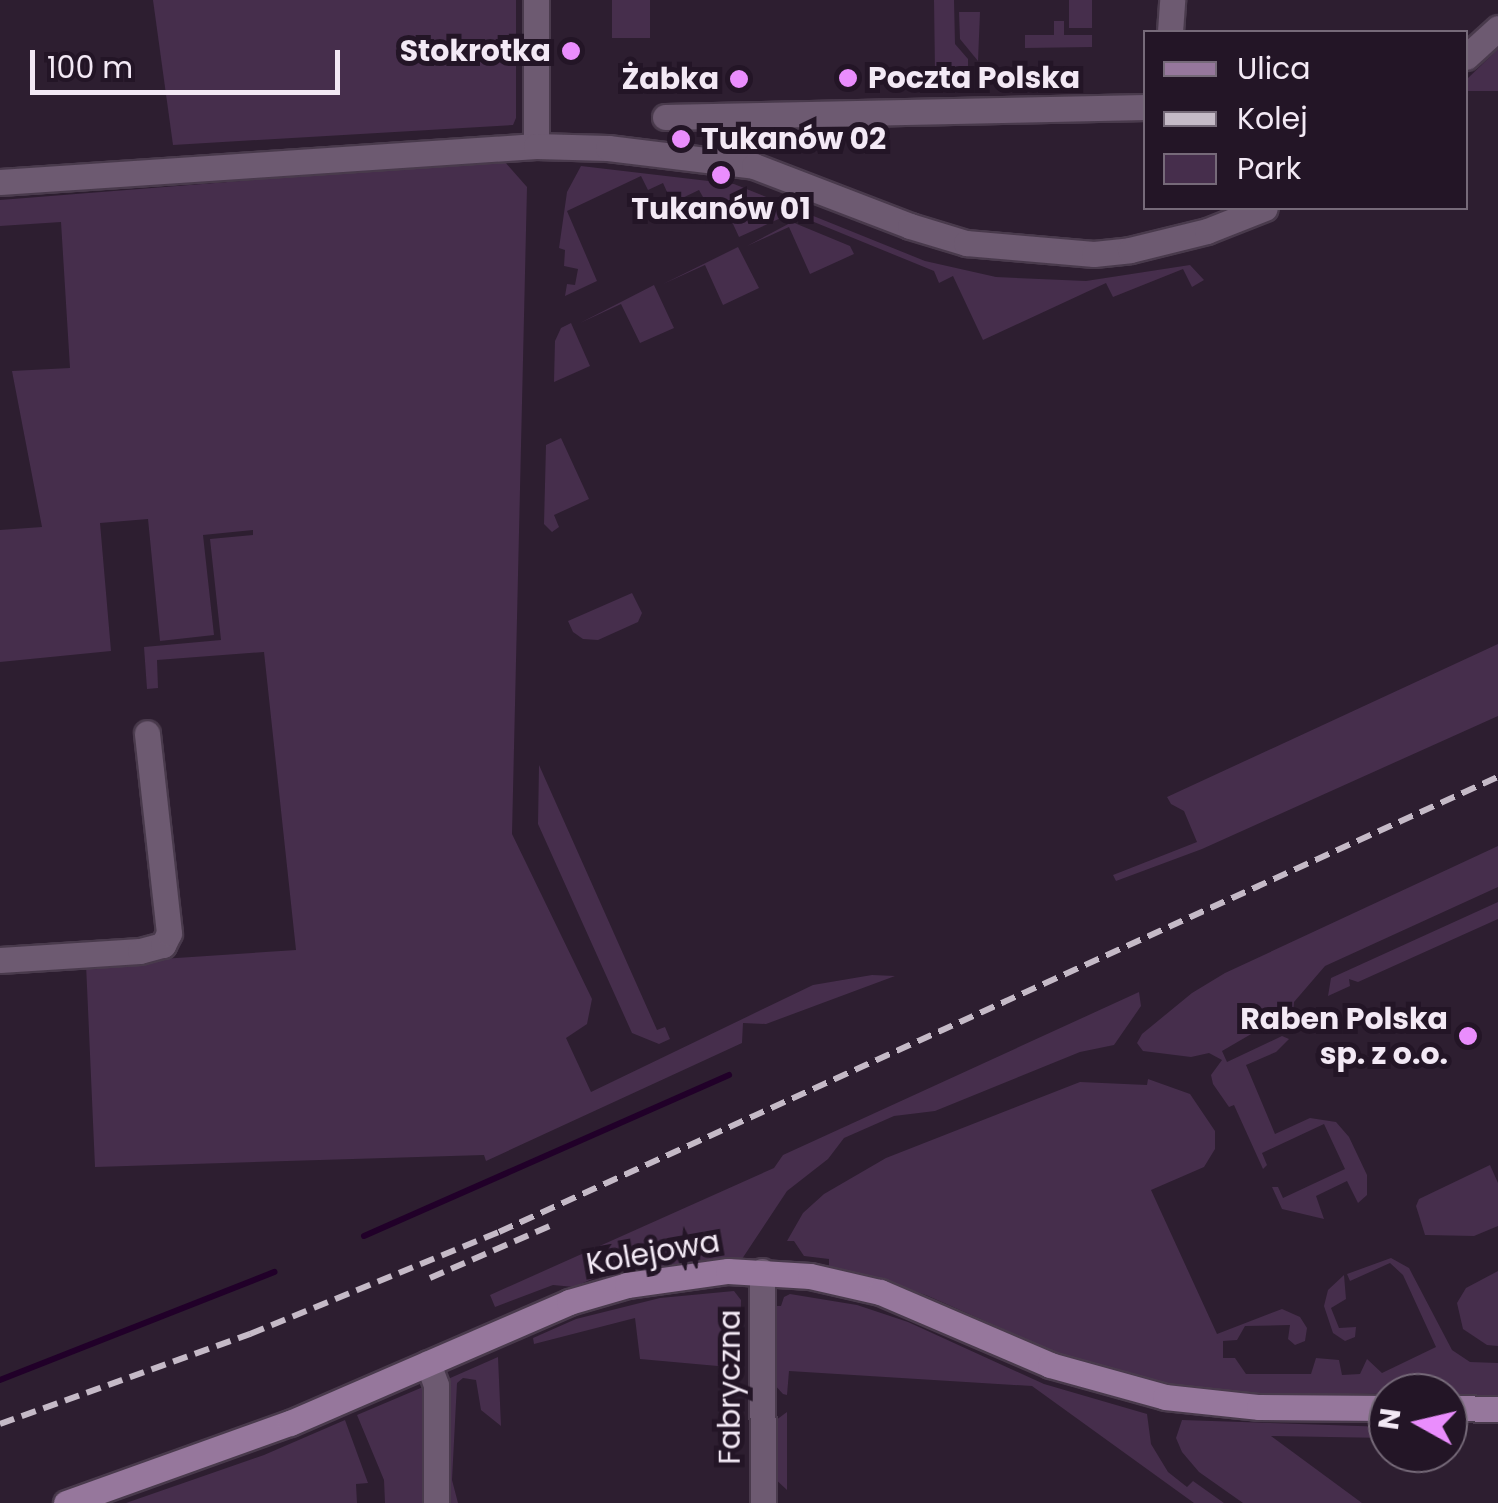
<!DOCTYPE html>
<meta charset="utf-8">
<style>
body{margin:0}
#map{position:relative;width:1498px;height:1503px;overflow:hidden;background:#2d1e30;font-family:Poppins,sans-serif}
div>[style]{position:absolute}
.green>*{inset:0;background:#462e4c;transform-origin:0 0}
.stream>*{height:6px;margin:-3px;padding:0 3px;transform-origin:3px;border-radius:3px;background:#210029}
.roads{filter:drop-shadow(2px 0 #493a4c) drop-shadow(-2px 0 #493a4c) drop-shadow(0 2px #493a4c) drop-shadow(0 -2px #493a4c)}
.street>*{height:25px;margin:-12.5px;padding:0 12.5px;transform-origin:12.5px;border-radius:12.5px;background:#6d5a71}
.secondary>*{height:25px;margin:-12.5px;padding:0 12.5px;transform-origin:12.5px;border-radius:12.5px;background:#96779c}
.rail>*{height:6px;margin-top:-3px;transform-origin:0;background:repeating-linear-gradient(90deg,#c5bac7 0 15px,transparent 0 23px)}
.dots>*{width:28px;height:28px;translate:-50% -50%;box-sizing:border-box;border:5px solid #231526;border-radius:50%}
span{translate:-50% -50%;white-space:nowrap;text-align:center;line-height:1.15;-webkit-text-stroke:10px #231526;paint-order:stroke}
.poi-label{font-size:30px;color:#f3e9f5;font-weight:700}
.right{translate:-100% -50%;text-align:right}
.left{translate:0 -50%;text-align:left}
.street-label{font-size:30px;color:#f3e9f5}
.legend{position:absolute;left:1143px;top:30px;width:325px;height:180px;box-sizing:border-box;background:#231526;border:2px solid #766a79;margin:0;padding:12px 18px;list-style:none;font-size:30px;color:#f3e9f5}
.legend li{display:flex;align-items:center;gap:20px;height:50px}
.legend b{width:50px;border:2px solid #766a79}
.north{position:absolute;left:1368px;top:1373px;width:100px;height:100px;box-sizing:border-box;background:#231526;border:2px solid #766a79;border-radius:50%;rotate:278deg;font-size:28px;font-weight:700;line-height:40px;text-align:center;color:#f3e9f5}
.north::after{content:'';display:block;margin:auto;width:35px;height:45px;background:#ea8dfd;clip-path:polygon(50% 0,100% 100%,50% 72%,0 100%)}
.scale{position:absolute;left:30px;top:50px;width:310px;height:45px;box-sizing:border-box;border:5px solid #f3e9f5;border-top:0;padding-left:12px;font-size:30px;line-height:35px;white-space:nowrap;color:#f3e9f5;-webkit-text-stroke:8px #231526;paint-order:stroke}
</style>
<div id="map">
<div class="green">
<div style="clip-path:polygon(153px 0,516px 0,516px 118px,513px 125px,173px 145px)"></div>
<div style="left:612px;top:0;width:38px;height:38px"></div>
<div style="clip-path:polygon(934px 0,954px 0,955px 44px,968px 59px,968px 71px,935px 72px)"></div>
<div style="left:1069px;top:0;width:23px;height:28px"></div>
<div style="clip-path:polygon(959px 12px,980px 12px,978px 61px,960px 39px)"></div>
<div style="clip-path:polygon(1054px 21px,1064px 21px,1064px 35px,1092px 35px,1092px 47px,1025px 48px,1025px 35px,1054px 35px)"></div>
<div style="clip-path:polygon(1498px 49px,1498px 91px,1466px 91px,1466px 80px)"></div>
<div style="clip-path:polygon(493px 161px,504px 161px,527px 187px,512px 834px,592px 999px,587px 1024px,566px 1038px,591px 1092px,813px 985px,872px 975px,895px 976px,766px 1024px,743px 1023px,742px 1043px,486px 1161px,484px 1155px,95px 1167px,86px 964px,296px 950px,264px 652px,157px 660px,158px 688px,147px 689px,144px 647px,221px 640px,210px 539px,253px 535px,253px 530px,203px 535px,214px 635px,160px 641px,148px 519px,100px 523px,111px 651px,0 662px,0 530px,42px 527px,12px 371px,70px 368px,61px 222px,0 226px,0 200px)"></div>
<div style="clip-path:polygon(581px 166px,734px 184px,925px 261px,996px 277px,1086px 281px,1190px 265px,1204px 280px,1192px 287px,1183px 269px,1113px 297px,1106px 283px,983px 340px,953px 276px,939px 283px,934px 271px,792px 213px,739px 237px,722px 200px,708px 206px,699px 190px,672px 203px,663px 183px,648px 190px,641px 176px,567px 211px,597px 281px,565px 296px,567px 284px,575px 285px,578px 269px,564px 266px,565px 250px,559px 248px,567px 192px)"></div>
<div style="clip-path:polygon(792px 222px,850px 246px,854px 254px,810px 274px,789px 227px,747px 246px)"></div>
<div style="clip-path:polygon(738px 247px,759px 288px,723px 305px,705px 265px,663px 284px)"></div>
<div style="clip-path:polygon(654px 285px,674px 328px,640px 343px,621px 304px,580px 323px)"></div>
<div style="clip-path:polygon(571px 323px,590px 366px,554px 382px,555px 341px,561px 328px)"></div>
<div style="clip-path:polygon(561px 438px,589px 499px,554px 515px,559px 527px,552px 532px,544px 524px,546px 445px)"></div>
<div style="clip-path:polygon(632px 593px,642px 613px,638px 622px,598px 640px,583px 639px,573px 632px,568px 621px)"></div>
<div style="clip-path:polygon(1498px 644px,1498px 716px,1202px 849px,1116px 881px,1113px 875px,1197px 842px,1184px 811px,1171px 804px,1167px 797px)"></div>
<div style="clip-path:polygon(539px 765px,657px 1030px,665px 1027px,670px 1039px,659px 1044px,632px 1033px,538px 824px)"></div>
<div style="clip-path:polygon(1498px 846px,1498px 887px,1325px 966px,1294px 1002px,1292px 1028px,1265px 1026px,1222px 1051px,1227px 1062px,1282px 1036px,1289px 1039px,1276px 1052px,1246px 1065px,1275px 1134px,1310px 1118px,1336px 1122px,1349px 1137px,1367px 1175px,1367px 1195px,1358px 1203px,1347px 1181px,1316px 1196px,1324px 1219px,1282px 1209px,1272px 1187px,1278px 1187px,1283px 1198px,1345px 1169px,1324px 1124px,1262px 1153px,1267px 1165px,1263px 1169px,1234px 1105px,1229px 1107px,1213px 1084px,1211px 1075px,1222px 1060px,1209px 1053px,1191px 1057px,1143px 1051px,1137px 1043px,1142px 1034px,1192px 993px,1225px 973px)"></div>
<div style="clip-path:polygon(1498px 902px,1498px 919px,1358px 982px,1349px 979px,1350px 986px,1328px 996px,1331px 978px)"></div>
<div style="clip-path:polygon(1139px 992px,1141px 1006px,1114px 1045px,1080px 1052px,935px 1111px,894px 1116px,844px 1138px,828px 1159px,787px 1191px,742px 1259px,599px 1276px,574px 1287px,553px 1285px,495px 1307px,490px 1295px,774px 1168px,783px 1155px)"></div>
<div style="clip-path:polygon(1148px 1079px,1190px 1094px,1215px 1131px,1215px 1149px,1204px 1167px,1151px 1190px,1217px 1334px,1282px 1309px,1300px 1317px,1307px 1328px,1305px 1341px,1295px 1345px,1288px 1339px,1290px 1325px,1245px 1326px,1237px 1340px,1223px 1341px,1223px 1358px,1235px 1358px,1246px 1374px,1311px 1374px,1316px 1358px,1339px 1360px,1342px 1375px,1360px 1374px,1367px 1359px,1382px 1373px,1436px 1347px,1403px 1275px,1390px 1263px,1350px 1281px,1347px 1274px,1391px 1258px,1409px 1268px,1452px 1350px,1470px 1362px,1498px 1363px,1498px 1397px,1448px 1397px,1448px 1393px,1249px 1395px,1131px 1378px,1078px 1362px,928px 1296px,876px 1277px,829px 1267px,829px 1259px,804px 1256px,794px 1241px,787px 1241px,803px 1213px,824px 1194px,886px 1158px,1080px 1082px,1147px 1085px)"></div>
<div style="clip-path:polygon(1490px 1165px,1498px 1183px,1498px 1226px,1474px 1236px,1425px 1235px,1416px 1206px,1419px 1199px)"></div>
<div style="clip-path:polygon(1498px 1271px,1498px 1346px,1487px 1345px,1463px 1329px,1457px 1303px,1466px 1288px)"></div>
<div style="clip-path:polygon(1344px 1275px,1346px 1299px,1331px 1308px,1339px 1328px,1356px 1327px,1355px 1337px,1345px 1341px,1333px 1333px,1324px 1306px,1328px 1290px)"></div>
<div style="clip-path:polygon(734px 1291px,741px 1300px,740px 1368px,640px 1359px,635px 1318px,534px 1344px,533px 1338px,576px 1319px,660px 1298px)"></div>
<div style="clip-path:polygon(790px 1294px,857px 1305px,908px 1322px,1044px 1384px,1147px 1414px,1151px 1444px,1168px 1472px,1187px 1487px,1193px 1481px,1224px 1503px,1194px 1503px,1032px 1386px,789px 1371px,787px 1395px,783px 1394px,772px 1382px,771px 1306px,781px 1306px,784px 1297px)"></div>
<div style="clip-path:polygon(498px 1357px,501px 1426px,481px 1410px,476px 1380px,463px 1378px,457px 1383px,452px 1480px,458px 1503px,448px 1503px,448px 1379px)"></div>
<div style="clip-path:polygon(423px 1387px,428px 1393px,427px 1503px,385px 1503px,384px 1480px,357px 1415px)"></div>
<div style="clip-path:polygon(787px 1412px,787px 1490px,772px 1476px,772px 1423px)"></div>
<div style="clip-path:polygon(345px 1420px,368px 1483px,356px 1484px,357px 1503px,126px 1503px,264px 1455px)"></div>
<div style="clip-path:polygon(1182px 1420px,1388px 1427px,1388px 1438px,1271px 1436px,1362px 1503px,1243px 1503px,1199px 1472px,1182px 1452px,1176px 1438px)"></div>
</div>
<div class="stream">
<div style="left:364px;top:1236px;width:399px;rotate:-23.8deg"></div>
<div style="left:0;top:1380px;width:295px;rotate:-21.5deg"></div>
</div>
<div class="roads">
<div class="street">
<div style="left:1170px;top:32px;width:32px;rotate:-86deg"></div>
<div style="left:1466px;top:57px;width:43px;rotate:-42.2deg"></div>
<div style="left:665px;top:117px;width:481px;rotate:-1.2deg"></div>
<div style="left:536px;top:146px;width:146px;rotate:-90deg"></div>
<div style="left:0;top:182px;width:537px;rotate:-3.84deg"></div>
<div style="left:536px;top:146px;width:72px;rotate:1.6deg"></div>
<div style="left:608px;top:148px;width:147px;rotate:7deg"></div>
<div style="left:754px;top:166px;width:167px;rotate:21deg"></div>
<div style="left:910px;top:226px;width:59px;rotate:16.9deg"></div>
<div style="left:966px;top:243px;width:128px;rotate:4.9deg"></div>
<div style="left:1094px;top:254px;width:36px;rotate:-6deg"></div>
<div style="left:1130px;top:250px;width:79px;rotate:-13.9deg"></div>
<div style="left:1207px;top:231px;width:62px;rotate:-21.6deg"></div>
<div style="left:0;top:960px;width:140px;rotate:-3.7deg"></div>
<div style="left:140px;top:951px;width:24px;rotate:-15deg"></div>
<div style="left:163px;top:945px;width:13px;rotate:-63deg"></div>
<div style="left:169px;top:933px;width:201px;rotate:-96.3deg"></div>
<div style="left:762px;top:1271px;width:232px;rotate:89.8deg"></div>
<div style="left:428px;top:1363px;width:23px;rotate:70deg"></div>
<div style="left:436px;top:1385px;width:118px;rotate:90deg"></div>
</div>
<div class="secondary">
<div style="left:1448px;top:1408px;width:50px;rotate:1.1deg"></div>
<div style="left:66px;top:1503px;width:238px;rotate:-19.7deg"></div>
<div style="left:290px;top:1423px;width:304px;rotate:-23.4deg"></div>
<div style="left:569px;top:1302px;width:60px;rotate:-16.3deg"></div>
<div style="left:627px;top:1285px;width:102px;rotate:-7.9deg"></div>
<div style="left:728px;top:1271px;width:82px;rotate:3.5deg"></div>
<div style="left:810px;top:1276px;width:72px;rotate:12.9deg"></div>
<div style="left:880px;top:1292px;width:185px;rotate:23.2deg"></div>
<div style="left:1050px;top:1365px;width:119px;rotate:15.5deg"></div>
<div style="left:1165px;top:1397px;width:95px;rotate:6.1deg"></div>
<div style="left:1259px;top:1407px;width:129px;rotate:0.4deg"></div>
</div>
</div>
<div class="rail">
<div style="left:430px;top:1278px;width:135px;rotate:-23.5deg"></div>
<div style="left:0;top:1424px;width:266px;rotate:-19.8deg"></div>
<div style="left:250px;top:1334px;width:269px;rotate:-22.3deg"></div>
<div style="left:499px;top:1232px;width:1098px;rotate:-24.49deg"></div>
</div>
<div class="dots">
<div style="left:571px;top:51px;background:#ea8dfd"></div>
<div style="left:848px;top:78px;background:#ea8dfd"></div>
<div style="left:739px;top:79px;background:#ea8dfd"></div>
<div style="left:681px;top:139px;background:#ea8dfd"></div>
<div style="left:721px;top:175px;background:#ea8dfd"></div>
<div style="left:1468px;top:1036px;background:#ea8dfd"></div>
</div>
<div class="poi-label">
<span class="right" style="left:551px;top:51px">Stokrotka</span>
<span class="left" style="left:868px;top:78px">Poczta Polska</span>
<span class="right" style="left:719px;top:79px">Żabka</span>
<span class="left" style="left:701px;top:139px">Tukanów 02</span>
<span style="left:721px;top:209px">Tukanów 01</span>
<span class="right" style="left:1448px;top:1036px">Raben Polska<br>sp. z o.o.</span>
</div>
<div class="street-label">
<span style="left:653px;top:1253px;rotate:-10deg">Kolejowa</span>
<span style="left:730px;top:1387px;rotate:-90deg">Fabryczna</span>
</div>
<ul class="legend">
<li><b style="height:12px;background:#96779c"></b>Ulica</li>
<li><b style="height:12px;background:#c5bac7"></b>Kolej</li>
<li><b style="height:28px;background:#462e4c"></b>Park</li>
</ul>
<div class="north">N</div>
<div class="scale">100 m</div>
</div>
